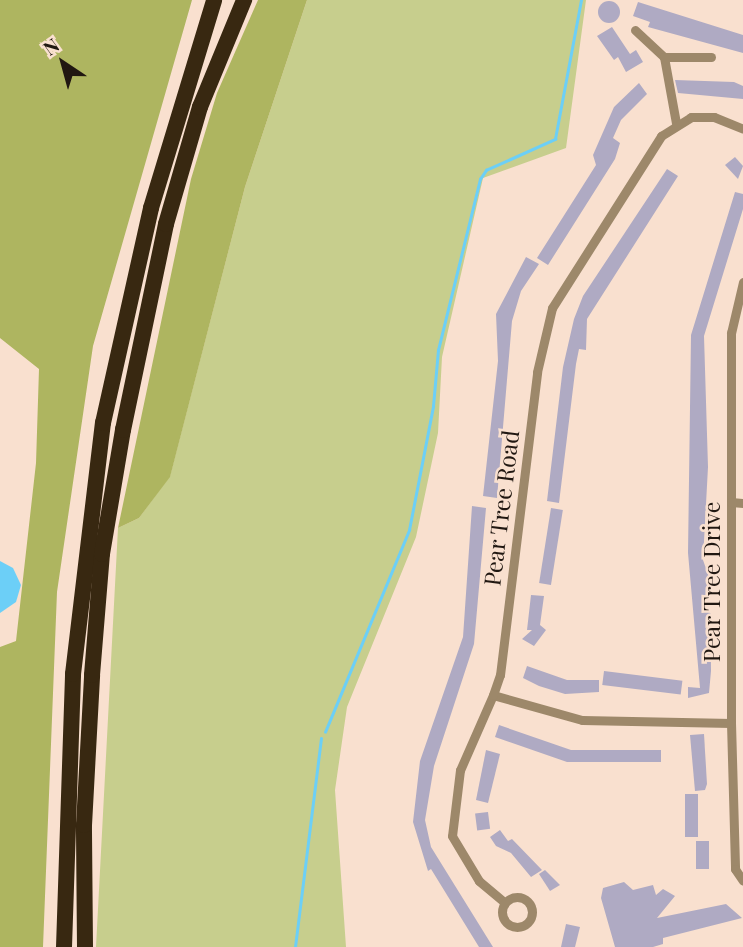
<!DOCTYPE html>
<style>
body{margin:0}
#map{position:relative;width:743px;height:947px;overflow:hidden;background:#f9e0cf;font-family:"Playfair Display",serif}
div>[style]{position:absolute}
.green>*{inset:0;background:#c7ce8d}
.forest>*{inset:0;background:#aeb560}
.water>*{inset:0;background:#6ccff7}
.stream>*{height:2.5px;margin:-1.25px;padding:0 1.25px;transform-origin:1.25px;border-radius:1.25px;background:#6ccff7}
.building>*{inset:0;background:#afaac3;transform-origin:0 0}
.round{border-radius:50%}
.minor>*{height:9px;margin:-4.5px;padding:0 4.5px;transform-origin:4.5px;border-radius:4.5px;background:#9d886a}
.minor>.ring{margin:-4.5px;padding:0;box-sizing:content-box;background:none;border:9px solid #9d886a;border-radius:50%}
.motorway>*{height:16px;margin:-8px;padding:0 8px;transform-origin:8px;border-radius:8px;background:#382811}
span{translate:-50% -50%;white-space:nowrap;text-align:center;line-height:1.15;-webkit-text-stroke:5px #f9e0cf;paint-order:stroke}
.street-label{font-size:23px;color:#201711}
.north{position:absolute;left:28px;top:28px;width:70px;height:70px;-webkit-text-stroke:5px #f9e0cf;paint-order:stroke;rotate:324deg;font-size:19px;font-weight:700;line-height:28px;text-align:center;color:#201711}
.north::after{content:'';display:block;margin:auto;width:24px;height:32px;background:#201711;clip-path:polygon(50% 0,100% 100%,50% 72%,0 100%)}
</style>
<div id="map">
<div class="green">
<div style="clip-path:polygon(307px 0,586px 0,566px 148px,483px 178px,442px 357px,438px 433px,416px 537px,347px 707px,335px 790px,346px 947px,96px 947px,118px 528px,139px 518px,170px 476px,245px 187px)"></div>
</div>
<div class="forest">
<div style="clip-path:polygon(0 0,192px 0,93px 346px,57px 592px,43px 947px,0 947px,0 647px,16px 641px,36px 463px,39px 369px,0 338px)"></div>
<div style="clip-path:polygon(258px 0,307px 0,245px 187px,170px 477px,139px 518px,118px 528px,191px 179px,217px 93px)"></div>
</div>
<div class="water">
<div style="clip-path:polygon(0 561px,13px 568px,21px 585px,16px 602px,0 613px)"></div>
</div>
<div class="stream">
<div style="left:325px;top:732px;width:219px;rotate:-67.4deg"></div>
<div style="left:409px;top:530px;width:126px;rotate:-79deg"></div>
<div style="left:433px;top:406px;width:56px;rotate:-84.9deg"></div>
<div style="left:438px;top:350px;width:176px;rotate:-76.2deg"></div>
<div style="left:480px;top:179px;width:11px;rotate:-56deg"></div>
<div style="left:486px;top:170px;width:76px;rotate:-24.2deg"></div>
<div style="left:555px;top:139px;width:141px;rotate:-79.4deg"></div>
<div style="left:295px;top:947px;width:210px;rotate:-82.9deg"></div>
</div>
<div class="building">
<div class="round" style="left:598px;top:1px;width:22px;height:22px"></div>
<div style="clip-path:polygon(638px 2px,743px 35px,743px 53px,648px 27px,650px 22px,633px 16px)"></div>
<div style="clip-path:polygon(612px 27px,630px 54px,636px 50px,643px 62px,626px 72px,618px 57px,614px 60px,597px 36px)"></div>
<div style="clip-path:polygon(675px 80px,734px 82px,743px 86px,743px 99px,678px 93px)"></div>
<div style="clip-path:polygon(639px 83px,647px 94px,621px 120px,613px 138px,620px 143px,615px 159px,548px 265px,537px 258px,596px 165px,593px 155px,614px 107px)"></div>
<div style="clip-path:polygon(735px 157px,743px 166px,738px 179px,725px 165px)"></div>
<div style="clip-path:polygon(667px 169px,678px 176px,587px 319px,586px 350px,579px 349px,576px 364px,559px 503px,547px 501px,563px 367px,574px 319px,583px 296px)"></div>
<div style="clip-path:polygon(735px 192px,743px 194px,743px 209px,704px 336px,708px 467px,703px 560px,710px 580px,711px 671px,709px 693px,688px 698px,688px 687px,700px 688px,688px 553px,691px 335px)"></div>
<div style="clip-path:polygon(526px 257px,539px 264px,521px 291px,512px 321px,497px 498px,483px 496px,498px 361px,496px 314px)"></div>
<div style="clip-path:polygon(472px 506px,486px 508px,474px 644px,434px 766px,425px 820px,431px 847px,493px 947px,479px 947px,431px 869px,428px 871px,413px 822px,420px 761px,463px 637px)"></div>
<div style="left:551px;top:508px;width:12px;height:76px;rotate:9deg"></div>
<div style="clip-path:polygon(531px 595px,544px 596px,540px 625px,546px 630px,534px 646px,522px 639px,532px 630px,527px 630px)"></div>
<div style="clip-path:polygon(527px 666px,567px 680px,599px 680px,599px 692px,565px 694px,539px 686px,523px 678px)"></div>
<div style="left:604px;top:671px;width:79px;height:14px;rotate:7deg"></div>
<div style="clip-path:polygon(499px 725px,571px 750px,661px 750px,661px 762px,567px 762px,495px 737px)"></div>
<div style="clip-path:polygon(704px 734px,707px 784px,705px 790px,695px 791px,690px 735px)"></div>
<div style="clip-path:polygon(486px 750px,500px 754px,488px 803px,476px 800px)"></div>
<div style="left:685px;top:794px;width:13px;height:43px"></div>
<div style="left:488px;top:812px;width:17px;height:13px;rotate:83deg"></div>
<div style="clip-path:polygon(500px 830px,508px 841px,512px 839px,542px 870px,531px 877px,511px 853px,496px 846px,490px 837px)"></div>
<div style="left:696px;top:841px;width:13px;height:28px"></div>
<div style="clip-path:polygon(545px 870px,560px 885px,550px 891px,539px 874px)"></div>
<div style="clip-path:polygon(624px 882px,633px 890px,653px 885px,656px 895px,663px 889px,675px 896px,657px 918px,726px 904px,742px 918px,663px 938px,663px 944px,653px 947px,615px 947px,601px 898px,603px 888px)"></div>
<div style="clip-path:polygon(566px 924px,580px 927px,575px 947px,561px 947px)"></div>
</div>
<div class="minor">
<div style="left:635px;top:30px;width:40px;rotate:43deg"></div>
<div style="left:664px;top:57px;width:67px;rotate:79.7deg"></div>
<div style="left:664px;top:57px;width:47px"></div>
<div style="left:743px;top:282px;width:52px;rotate:103.2deg"></div>
<div style="left:731px;top:333px;width:390px;rotate:90deg"></div>
<div style="left:731px;top:723px;width:146px;rotate:88.4deg"></div>
<div style="left:735px;top:869px;width:14px;rotate:56deg"></div>
<div style="left:731px;top:502px;width:12px;rotate:5deg"></div>
<div style="left:493px;top:695px;width:82px;rotate:113.7deg"></div>
<div style="left:460px;top:770px;width:66px;rotate:96.9deg"></div>
<div style="left:452px;top:836px;width:52px;rotate:59deg"></div>
<div style="left:479px;top:881px;width:31px;rotate:40deg"></div>
<div style="left:731px;top:723px;width:149px;rotate:-178.8deg"></div>
<div style="left:582px;top:720px;width:92px;rotate:-164.3deg"></div>
<div style="left:493px;top:695px;width:21px;rotate:-71deg"></div>
<div style="left:500px;top:675px;width:305px;rotate:-83deg"></div>
<div style="left:537px;top:372px;width:66px;rotate:-76.8deg"></div>
<div style="left:552px;top:308px;width:204px;rotate:-57.6deg"></div>
<div style="left:661px;top:136px;width:36px;rotate:-32deg"></div>
<div style="left:691px;top:117px;width:23px"></div>
<div style="left:714px;top:117px;width:31px;rotate:22deg"></div>
<div class="ring" style="left:502px;top:897px;width:21px;height:21px"></div>
</div>
<div class="motorway">
<div style="left:64px;top:947px;width:273px;rotate:-88.1deg"></div>
<div style="left:73px;top:674px;width:253px;rotate:-83.2deg"></div>
<div style="left:103px;top:423px;width:220px;rotate:-77.4deg"></div>
<div style="left:151px;top:208px;width:217px;rotate:-73.1deg"></div>
<div style="left:85px;top:947px;width:122px;rotate:-90.5deg"></div>
<div style="left:84px;top:825px;width:150px;rotate:-86.9deg"></div>
<div style="left:92px;top:675px;width:121px;rotate:-85.3deg"></div>
<div style="left:102px;top:554px;width:126px;rotate:-80.4deg"></div>
<div style="left:123px;top:430px;width:210px;rotate:-78.2deg"></div>
<div style="left:166px;top:224px;width:122px;rotate:-73.8deg"></div>
<div style="left:200px;top:107px;width:116px;rotate:-67.6deg"></div>
</div>
<div class="street-label">
<span style="left:501px;top:508px;rotate:-83deg">Pear Tree Road</span>
<span style="left:711px;top:582px;rotate:-90deg">Pear Tree Drive</span>
</div>
<div class="north">N</div>
</div>
